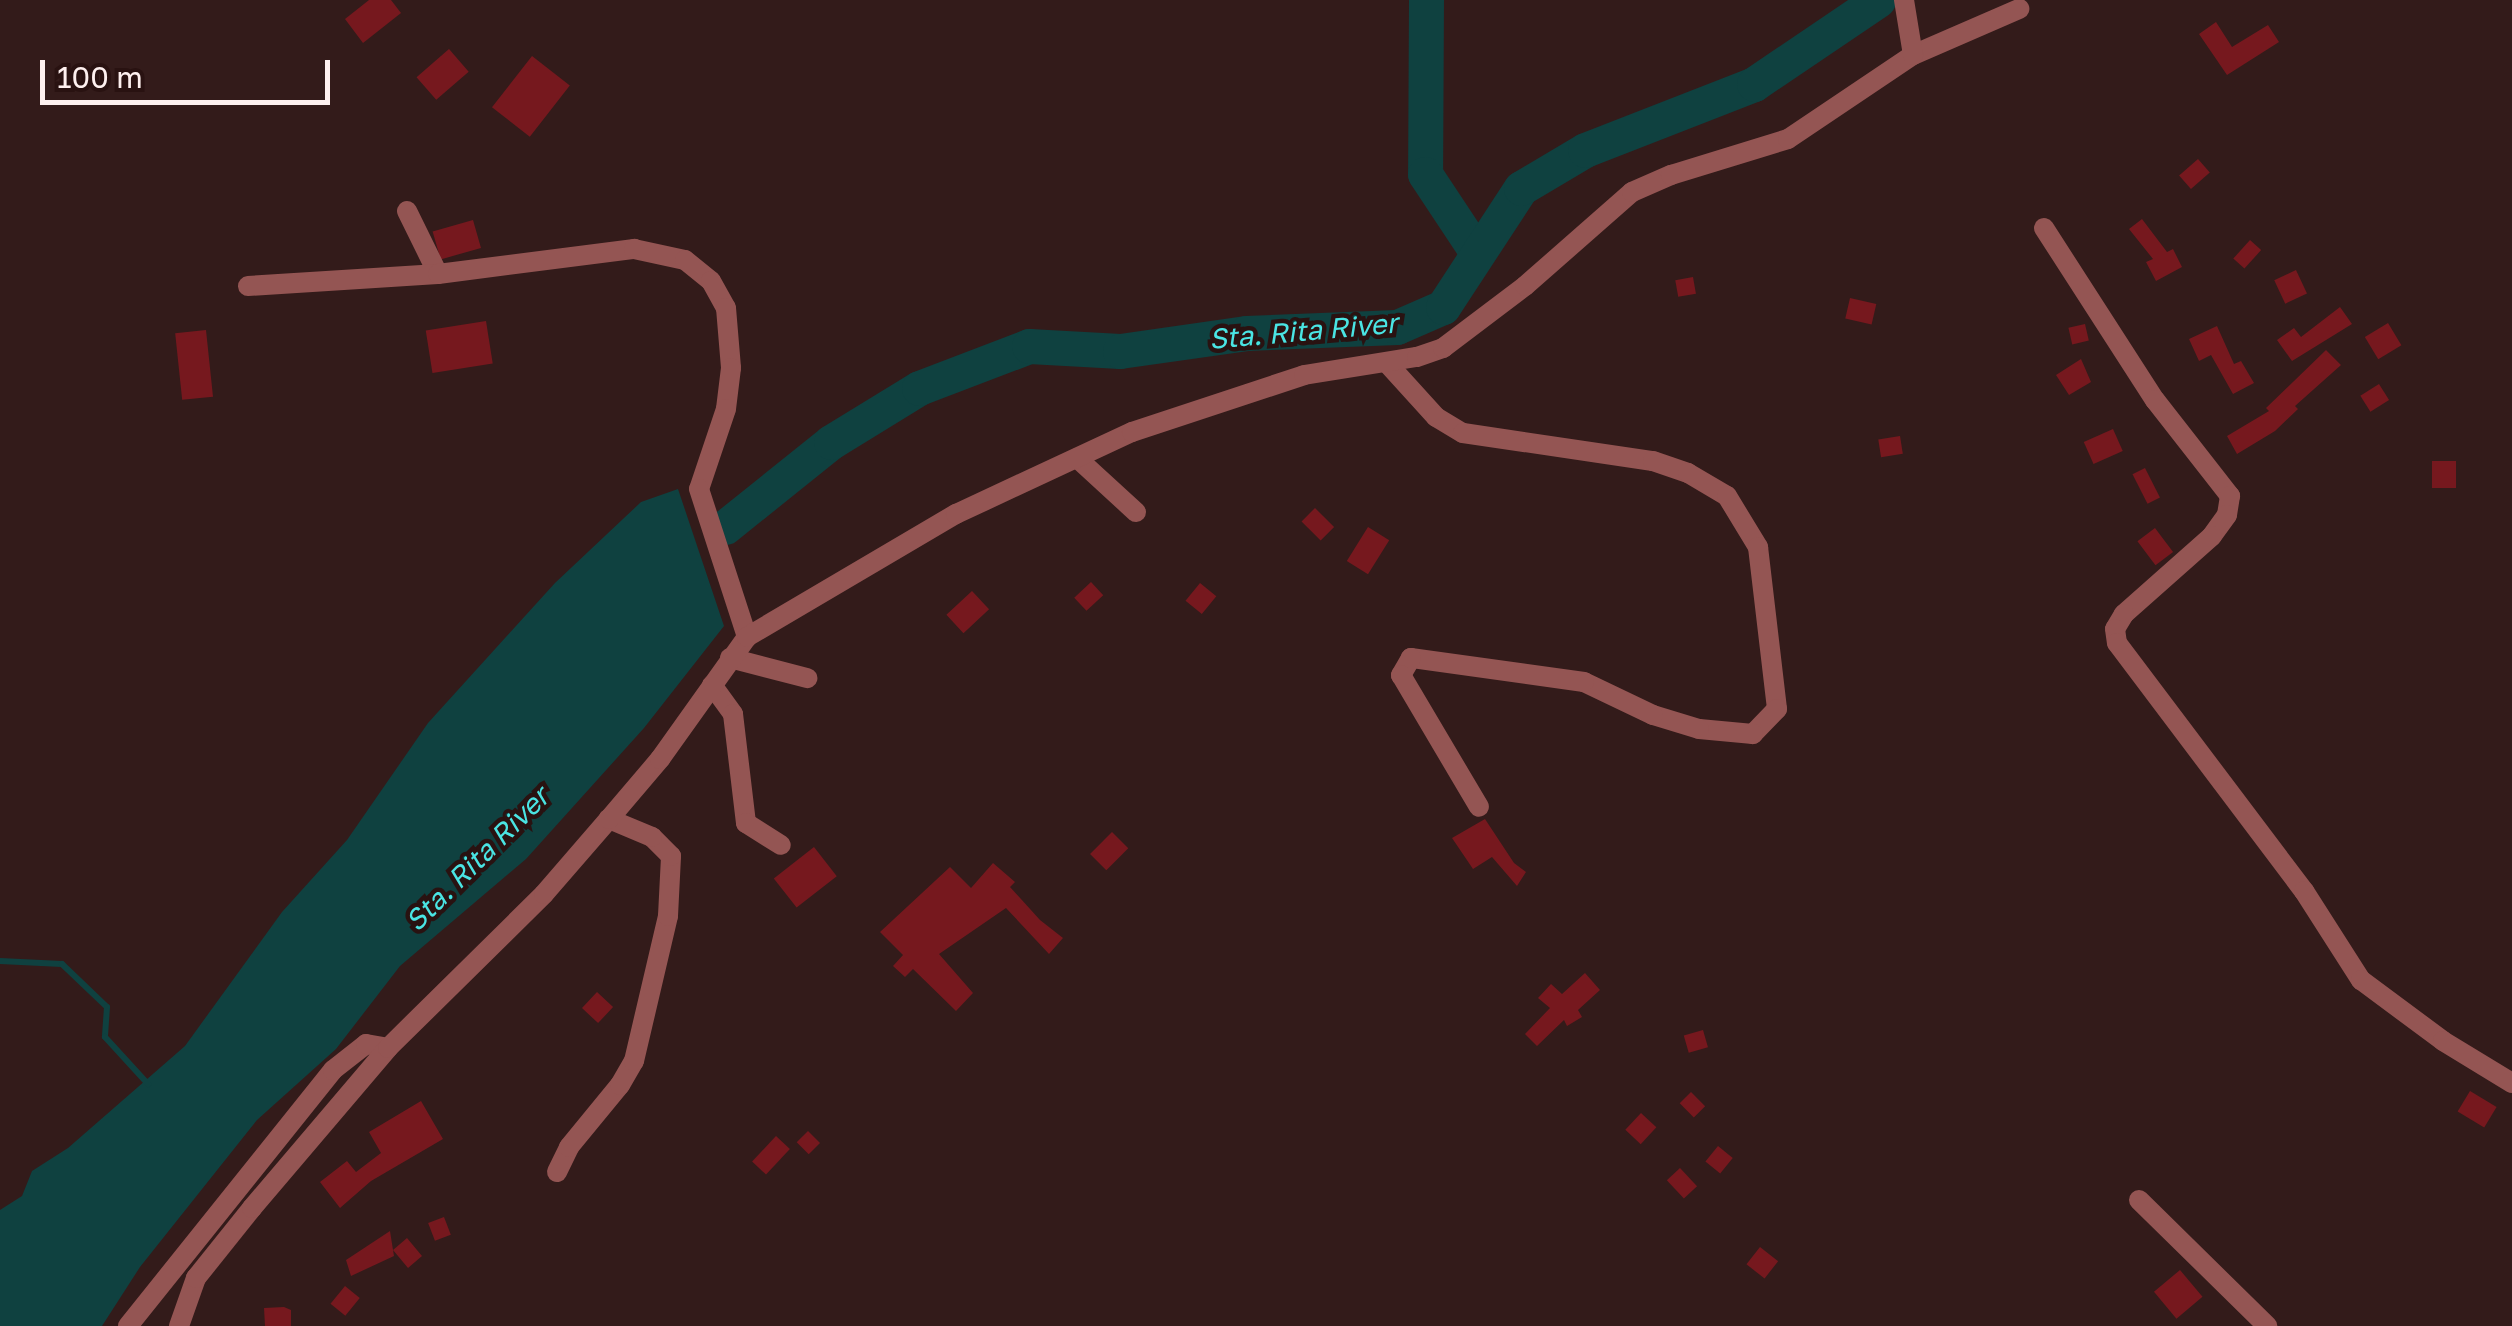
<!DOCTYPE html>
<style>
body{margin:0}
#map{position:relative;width:2512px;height:1326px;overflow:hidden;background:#331b1a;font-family:"Golos Text",sans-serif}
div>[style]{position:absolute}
.water>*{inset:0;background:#0f4140}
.stream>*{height:6px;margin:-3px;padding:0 3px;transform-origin:3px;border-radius:3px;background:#0f4140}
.river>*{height:35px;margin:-17.5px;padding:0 17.5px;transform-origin:17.5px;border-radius:17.5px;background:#0f4140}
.building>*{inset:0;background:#76181e;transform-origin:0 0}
.minor>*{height:20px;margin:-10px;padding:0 10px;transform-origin:10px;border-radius:10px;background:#945553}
span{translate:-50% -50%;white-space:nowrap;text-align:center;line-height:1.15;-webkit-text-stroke:9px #291211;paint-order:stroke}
.water-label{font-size:28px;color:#4ae4e3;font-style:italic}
.scale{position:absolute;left:40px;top:60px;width:290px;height:45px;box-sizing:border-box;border:5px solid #fef0ef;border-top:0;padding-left:12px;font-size:30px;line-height:35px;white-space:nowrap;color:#fef0ef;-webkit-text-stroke:8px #291211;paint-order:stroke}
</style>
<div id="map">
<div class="water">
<div style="clip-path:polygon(678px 489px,724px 626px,644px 728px,526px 859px,400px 966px,336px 1049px,257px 1120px,140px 1267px,102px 1326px,0 1326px,0 1210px,22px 1196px,32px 1171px,68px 1148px,185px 1046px,282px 912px,347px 840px,428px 723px,555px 583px,641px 502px)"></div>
</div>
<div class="stream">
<div style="left:0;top:961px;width:62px;rotate:2.8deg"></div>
<div style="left:62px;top:964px;width:62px;rotate:43.7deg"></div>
<div style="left:107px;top:1007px;width:30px;rotate:94deg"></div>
<div style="left:105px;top:1037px;width:64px;rotate:47.5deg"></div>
</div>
<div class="river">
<div style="left:1426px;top:0;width:174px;rotate:90.3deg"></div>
<div style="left:1425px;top:174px;width:92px;rotate:56.5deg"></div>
<div style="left:725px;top:527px;width:136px;rotate:-38.7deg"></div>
<div style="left:831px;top:442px;width:103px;rotate:-31.5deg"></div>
<div style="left:919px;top:388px;width:118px;rotate:-20.9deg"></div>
<div style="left:1029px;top:346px;width:91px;rotate:3.1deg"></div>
<div style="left:1120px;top:351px;width:127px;rotate:-8.1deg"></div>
<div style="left:1246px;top:333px;width:151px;rotate:-2.3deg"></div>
<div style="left:1397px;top:327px;width:50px;rotate:-23.5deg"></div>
<div style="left:1443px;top:307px;width:142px;rotate:-56.8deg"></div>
<div style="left:1521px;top:188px;width:74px;rotate:-30.7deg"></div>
<div style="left:1585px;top:150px;width:181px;rotate:-21.3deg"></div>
<div style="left:1754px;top:84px;width:150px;rotate:-34.1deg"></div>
</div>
<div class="building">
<div style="clip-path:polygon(369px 0,391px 0,401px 13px,363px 43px,345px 19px)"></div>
<div style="clip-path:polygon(2216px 22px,2232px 47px,2268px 25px,2279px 42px,2227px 75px,2199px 34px)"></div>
<div style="left:449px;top:49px;width:30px;height:43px;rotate:49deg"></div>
<div style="left:532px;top:56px;width:48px;height:65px;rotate:38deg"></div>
<div style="left:2198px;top:159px;width:18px;height:25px;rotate:49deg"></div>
<div style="clip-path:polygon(2142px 219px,2167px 252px,2173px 249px,2182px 267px,2156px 281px,2146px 262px,2153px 259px,2129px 229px)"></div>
<div style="left:473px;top:220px;width:29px;height:42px;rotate:74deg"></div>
<div style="left:2250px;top:240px;width:15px;height:25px;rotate:42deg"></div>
<div style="left:2296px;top:270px;width:26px;height:24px;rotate:65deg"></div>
<div style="left:1693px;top:277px;width:17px;height:18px;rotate:80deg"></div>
<div style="left:1850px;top:298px;width:27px;height:21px;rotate:13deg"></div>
<div style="clip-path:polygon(2340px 307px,2352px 324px,2292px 361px,2277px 340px,2294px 328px,2301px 337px)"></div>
<div style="left:486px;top:321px;width:43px;height:61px;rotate:81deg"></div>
<div style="left:2388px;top:323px;width:26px;height:27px;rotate:59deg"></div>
<div style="left:2085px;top:324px;width:17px;height:17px;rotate:77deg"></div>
<div style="clip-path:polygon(2217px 326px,2234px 364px,2241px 361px,2254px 383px,2233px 394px,2211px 355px,2199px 361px,2189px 339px)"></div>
<div style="left:206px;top:330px;width:67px;height:31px;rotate:84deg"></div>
<div style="clip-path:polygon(2326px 350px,2341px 365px,2295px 406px,2298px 409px,2275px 431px,2237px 454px,2227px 436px,2269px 411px,2266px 408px)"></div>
<div style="clip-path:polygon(2081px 359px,2091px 382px,2069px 395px,2056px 375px)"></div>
<div style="left:2379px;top:384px;width:19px;height:22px;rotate:58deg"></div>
<div style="left:2113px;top:429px;width:24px;height:32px;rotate:66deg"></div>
<div style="left:1900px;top:436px;width:18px;height:22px;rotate:81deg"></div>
<div style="left:2432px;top:461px;width:24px;height:27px"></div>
<div style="left:2145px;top:468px;width:33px;height:14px;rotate:63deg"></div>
<div style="left:1315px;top:508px;width:27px;height:19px;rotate:45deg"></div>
<div style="left:1368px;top:527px;width:25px;height:40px;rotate:32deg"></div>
<div style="left:2155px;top:528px;width:30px;height:22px;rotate:53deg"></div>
<div style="left:1091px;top:582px;width:18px;height:23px;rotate:47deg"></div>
<div style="left:1200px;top:583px;width:21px;height:23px;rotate:39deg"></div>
<div style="left:972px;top:591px;width:25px;height:35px;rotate:47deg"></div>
<div style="clip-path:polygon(1485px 819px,1514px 863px,1526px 872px,1517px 886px,1492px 857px,1473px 869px,1452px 838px)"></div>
<div style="left:1112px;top:832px;width:23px;height:31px;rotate:45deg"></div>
<div style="left:814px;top:847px;width:37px;height:51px;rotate:52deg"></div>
<div style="clip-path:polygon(993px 863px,1015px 882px,1010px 887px,1040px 920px,1063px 938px,1049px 954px,1006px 908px,939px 954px,973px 993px,956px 1011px,913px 969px,905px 977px,893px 966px,903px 955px,880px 932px,950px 867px,971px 888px)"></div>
<div style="clip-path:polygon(1585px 973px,1600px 990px,1578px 1010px,1582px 1017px,1567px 1026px,1564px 1020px,1537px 1046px,1525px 1034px,1550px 1008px,1538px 998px,1551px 984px,1562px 994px)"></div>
<div style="left:597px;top:992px;width:22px;height:22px;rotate:43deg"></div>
<div style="left:1703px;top:1030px;width:18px;height:20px;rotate:74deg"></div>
<div style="left:2470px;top:1091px;width:31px;height:24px;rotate:31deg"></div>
<div style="left:1691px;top:1092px;width:20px;height:16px;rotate:45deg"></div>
<div style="clip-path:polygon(421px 1101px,443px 1139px,371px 1181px,340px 1208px,320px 1182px,347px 1161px,356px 1172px,381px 1153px,369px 1132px)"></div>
<div style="left:1641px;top:1113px;width:21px;height:23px;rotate:43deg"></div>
<div style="left:808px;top:1131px;width:17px;height:16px;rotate:45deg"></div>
<div style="left:776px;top:1136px;width:19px;height:35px;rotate:43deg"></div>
<div style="left:1718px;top:1146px;width:19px;height:20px;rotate:39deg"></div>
<div style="left:1680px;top:1168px;width:25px;height:18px;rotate:47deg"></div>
<div style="left:444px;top:1217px;width:19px;height:17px;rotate:69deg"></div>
<div style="clip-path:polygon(390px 1231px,393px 1250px,407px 1238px,422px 1256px,408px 1268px,393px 1250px,394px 1256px,351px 1276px,346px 1260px)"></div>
<div style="left:1760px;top:1247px;width:23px;height:22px;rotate:38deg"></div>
<div style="left:2180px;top:1270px;width:35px;height:34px;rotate:50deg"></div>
<div style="left:345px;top:1286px;width:19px;height:23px;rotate:39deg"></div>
<div style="clip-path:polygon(284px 1307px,291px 1310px,291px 1326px,265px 1326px,264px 1308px)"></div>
</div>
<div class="minor">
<div style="left:1913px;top:55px;width:116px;rotate:-23.5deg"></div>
<div style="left:407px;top:211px;width:70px;rotate:63.8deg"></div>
<div style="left:2044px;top:228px;width:205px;rotate:57.2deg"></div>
<div style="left:2155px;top:400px;width:122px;rotate:52deg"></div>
<div style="left:2230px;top:496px;width:19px;rotate:99deg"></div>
<div style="left:2227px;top:515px;width:26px;rotate:126deg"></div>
<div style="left:2212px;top:536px;width:118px;rotate:138.4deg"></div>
<div style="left:2124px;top:614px;width:17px;rotate:121deg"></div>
<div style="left:2115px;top:629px;width:14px;rotate:82deg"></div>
<div style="left:2117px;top:643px;width:311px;rotate:53deg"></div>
<div style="left:2304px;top:891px;width:106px;rotate:57.4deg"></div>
<div style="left:2361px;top:980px;width:102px;rotate:36.6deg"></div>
<div style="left:2443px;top:1041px;width:81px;rotate:31.3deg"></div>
<div style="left:248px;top:286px;width:190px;rotate:-3.6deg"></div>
<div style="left:438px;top:274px;width:198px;rotate:-7.3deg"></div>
<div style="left:634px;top:249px;width:52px;rotate:12.2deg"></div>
<div style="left:685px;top:260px;width:33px;rotate:39deg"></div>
<div style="left:711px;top:281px;width:31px;rotate:61deg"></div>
<div style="left:726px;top:308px;width:60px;rotate:85.2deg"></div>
<div style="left:731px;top:368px;width:41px;rotate:97deg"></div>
<div style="left:726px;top:409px;width:84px;rotate:108.6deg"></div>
<div style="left:699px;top:489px;width:156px;rotate:72deg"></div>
<div style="left:1387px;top:363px;width:73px;rotate:47.8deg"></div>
<div style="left:1436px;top:417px;width:31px;rotate:31deg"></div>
<div style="left:1463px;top:433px;width:192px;rotate:8.4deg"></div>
<div style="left:1653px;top:461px;width:37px;rotate:19deg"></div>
<div style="left:1688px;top:473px;width:45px;rotate:30.5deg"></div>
<div style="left:1727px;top:496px;width:60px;rotate:58.7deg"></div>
<div style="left:1758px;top:547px;width:163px;rotate:83.3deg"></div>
<div style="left:1777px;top:709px;width:35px;rotate:134deg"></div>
<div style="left:1753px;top:734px;width:54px;rotate:-174.7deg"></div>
<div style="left:1699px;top:729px;width:48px;rotate:-163.1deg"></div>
<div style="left:1653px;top:715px;width:76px;rotate:-154.4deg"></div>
<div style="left:1584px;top:682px;width:175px;rotate:-172.1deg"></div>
<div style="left:1411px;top:658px;width:20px;rotate:120deg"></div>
<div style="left:1401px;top:675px;width:153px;rotate:59.4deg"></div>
<div style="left:1077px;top:458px;width:80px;rotate:42.5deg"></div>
<div style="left:730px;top:658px;width:80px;rotate:14.6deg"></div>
<div style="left:712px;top:685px;width:36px;rotate:54deg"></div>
<div style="left:733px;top:714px;width:110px;rotate:83.2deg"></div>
<div style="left:746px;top:823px;width:41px;rotate:32.2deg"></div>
<div style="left:557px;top:1172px;width:28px;rotate:-64deg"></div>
<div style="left:569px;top:1147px;width:80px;rotate:-50.6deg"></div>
<div style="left:620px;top:1085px;width:28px;rotate:-60deg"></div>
<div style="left:634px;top:1061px;width:149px;rotate:-76.8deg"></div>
<div style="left:668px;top:916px;width:60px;rotate:-87.1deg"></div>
<div style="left:671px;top:856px;width:27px;rotate:-135deg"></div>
<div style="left:652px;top:837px;width:47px;rotate:-157.3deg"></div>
<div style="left:2139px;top:1200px;width:180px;rotate:44.5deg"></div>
<div style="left:128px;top:1326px;width:328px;rotate:-51.3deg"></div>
<div style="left:333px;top:1070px;width:42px;rotate:-38.2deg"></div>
<div style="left:366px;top:1044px;width:22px;rotate:10deg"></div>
<div style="left:179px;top:1326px;width:51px;rotate:-70.5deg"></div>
<div style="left:196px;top:1278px;width:90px;rotate:-51.3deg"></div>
<div style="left:252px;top:1208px;width:210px;rotate:-49.6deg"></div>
<div style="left:388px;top:1048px;width:219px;rotate:-44.6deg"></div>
<div style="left:544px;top:894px;width:99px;rotate:-49.1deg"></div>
<div style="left:609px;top:819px;width:79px;rotate:-49.6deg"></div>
<div style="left:660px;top:759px;width:150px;rotate:-54.5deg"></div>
<div style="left:747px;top:637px;width:243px;rotate:-30.5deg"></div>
<div style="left:956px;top:514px;width:194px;rotate:-25deg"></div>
<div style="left:1132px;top:432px;width:181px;rotate:-18.3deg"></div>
<div style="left:1304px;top:375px;width:114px;rotate:-9.1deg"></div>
<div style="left:1417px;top:357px;width:28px;rotate:-19deg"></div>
<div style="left:1443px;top:348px;width:103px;rotate:-37.1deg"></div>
<div style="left:1525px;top:286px;width:142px;rotate:-41.3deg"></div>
<div style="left:1632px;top:192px;width:43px;rotate:-23.6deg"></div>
<div style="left:1671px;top:175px;width:122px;rotate:-17.1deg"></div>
<div style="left:1788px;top:139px;width:151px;rotate:-33.9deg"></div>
<div style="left:1913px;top:55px;width:56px;rotate:-99.3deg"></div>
</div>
<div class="water-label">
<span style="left:1303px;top:331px;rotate:-5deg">Sta. Rita River</span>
<span style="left:477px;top:859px;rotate:-45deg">Sta. Rita River</span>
</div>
<div class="scale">100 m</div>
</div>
